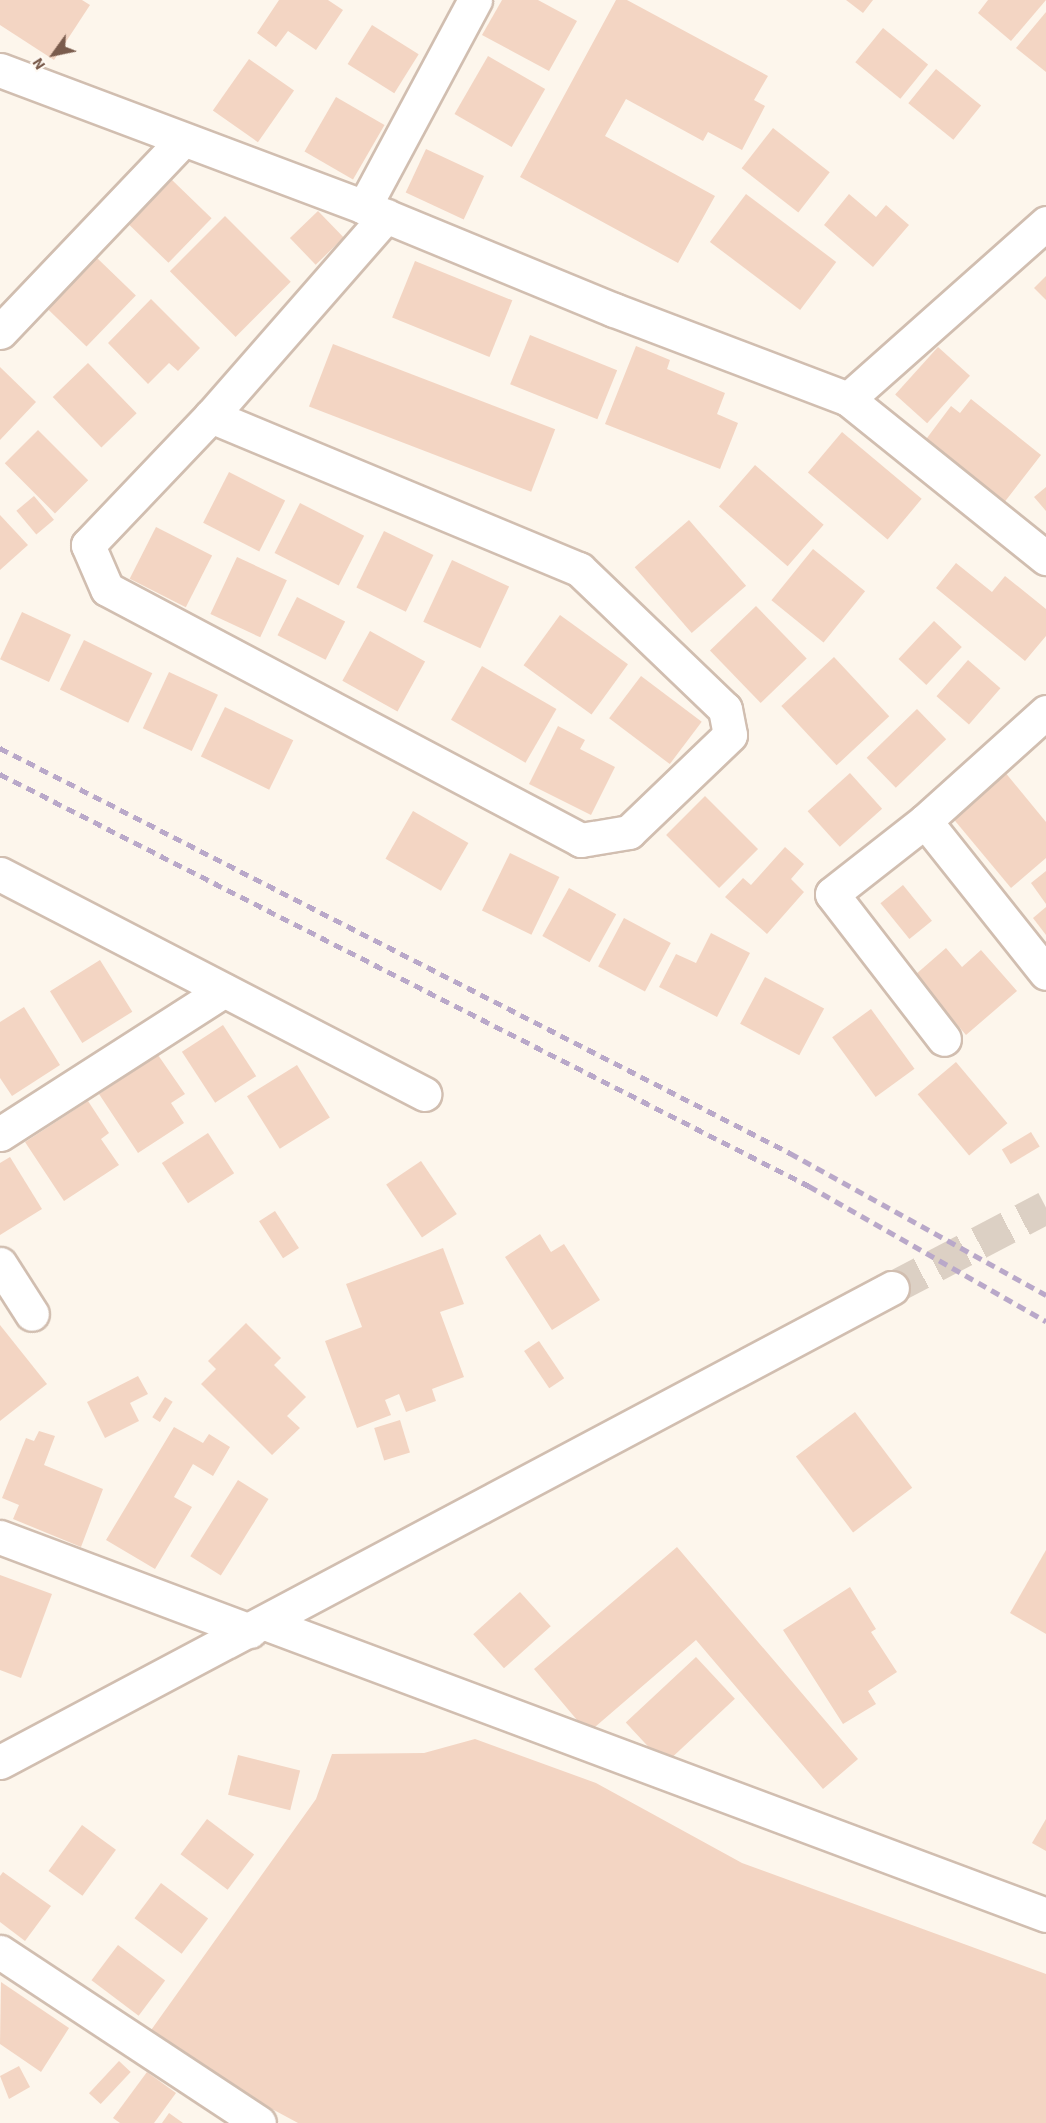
<!DOCTYPE html>
<style>
body{margin:0}
#map{position:relative;width:1046px;height:2123px;overflow:hidden;background:#fdf6ec;font-family:"Source Sans 3",sans-serif}
div>[style]{position:absolute}
.building>*{inset:0;background:#f3d5c3;transform-origin:0 0}
.minor-tunnel>*{height:33px;margin-top:-16.5px;transform-origin:0;background:repeating-linear-gradient(90deg,#dcd0c4 0 33px,transparent 0 49px)}
.roads{filter:drop-shadow(2px 0 #d1beb0) drop-shadow(-2px 0 #d1beb0) drop-shadow(0 2px #d1beb0) drop-shadow(0 -2px #d1beb0)}
.minor>*{height:33px;margin:-16.5px;padding:0 16.5px;transform-origin:16.5px;border-radius:16.5px;background:#fff}
.rail>*{height:4.5px;margin-top:-2.25px;transform-origin:0;background:repeating-linear-gradient(90deg,#b9a8c9 0 9px,transparent 0 15px)}
span{translate:-50% -50%;white-space:nowrap;text-align:center;line-height:1.15;-webkit-text-stroke:4.5px #fffaf3;paint-order:stroke}
.north{position:absolute;left:24px;top:24px;width:60px;height:60px;-webkit-text-stroke:4px #fffaf3;paint-order:stroke;rotate:237deg;font-size:16px;font-weight:700;line-height:24px;text-align:center;color:#7a5c4d}
.north::after{content:'';display:block;margin:auto;width:21px;height:27px;background:#7a5c4d;clip-path:polygon(50% 0,100% 100%,50% 72%,0 100%)}
</style>
<div id="map">
<div class="building">
<div style="clip-path:polygon(0 0,82px 0,90px 5px,54px 60px,0 25px)"></div>
<div style="clip-path:polygon(279px 0,328px 0,343px 10px,316px 50px,288px 31px,276px 47px,257px 33px)"></div>
<div style="clip-path:polygon(502px 0,538px 0,577px 21px,549px 71px,482px 35px)"></div>
<div style="clip-path:polygon(616px 0,627px 0,768px 76px,754px 100px,765px 106px,742px 150px,708px 132px,703px 141px,626px 99px,605px 136px,715px 196px,678px 263px,520px 177px)"></div>
<div style="clip-path:polygon(846px 0,873px 0,863px 13px)"></div>
<div style="clip-path:polygon(988px 0,1046px 0,1011px 41px,978px 13px)"></div>
<div style="clip-path:polygon(1046px 12px,1046px 72px,1016px 48px)"></div>
<div style="left:372px;top:25px;width:55px;height:46px;rotate:32deg"></div>
<div style="left:883px;top:28px;width:58px;height:44px;rotate:39deg"></div>
<div style="left:488px;top:56px;width:66px;height:67px;rotate:30deg"></div>
<div style="left:249px;top:59px;width:55px;height:63px;rotate:35deg"></div>
<div style="left:936px;top:69px;width:58px;height:44px;rotate:39deg"></div>
<div style="left:336px;top:97px;width:56px;height:63px;rotate:30deg"></div>
<div style="left:773px;top:128px;width:72px;height:51px;rotate:38deg"></div>
<div style="left:426px;top:149px;width:64px;height:48px;rotate:25deg"></div>
<div style="left:172px;top:180px;width:55px;height:62px;rotate:44deg"></div>
<div style="left:746px;top:194px;width:113px;height:60px;rotate:37deg"></div>
<div style="clip-path:polygon(849px 194px,876px 217px,886px 205px,909px 225px,873px 267px,824px 225px)"></div>
<div style="left:318px;top:211px;width:37px;height:39px;rotate:46deg"></div>
<div style="left:225px;top:216px;width:93px;height:78px;rotate:45deg"></div>
<div style="left:97px;top:258px;width:54px;height:71px;rotate:44deg"></div>
<div style="left:415px;top:261px;width:105px;height:61px;rotate:22deg"></div>
<div style="clip-path:polygon(1046px 276px,1046px 300px,1034px 288px)"></div>
<div style="clip-path:polygon(151px 299px,200px 348px,178px 371px,169px 363px,148px 384px,108px 343px)"></div>
<div style="left:530px;top:335px;width:94px;height:53px;rotate:22deg"></div>
<div style="left:333px;top:344px;width:238px;height:67px;rotate:21deg"></div>
<div style="clip-path:polygon(636px 346px,670px 360px,667px 369px,725px 393px,717px 414px,738px 423px,720px 469px,605px 424px)"></div>
<div style="left:938px;top:347px;width:43px;height:64px;rotate:42deg"></div>
<div style="left:88px;top:363px;width:70px;height:49px;rotate:46deg"></div>
<div style="clip-path:polygon(0 367px,36px 402px,0 440px)"></div>
<div style="clip-path:polygon(971px 399px,1041px 455px,1003px 504px,924px 442px,951px 406px,960px 413px)"></div>
<div style="left:38px;top:430px;width:71px;height:47px;rotate:45deg"></div>
<div style="left:842px;top:432px;width:104px;height:53px;rotate:40deg"></div>
<div style="left:755px;top:465px;width:91px;height:55px;rotate:41deg"></div>
<div style="left:229px;top:472px;width:63px;height:57px;rotate:27deg"></div>
<div style="clip-path:polygon(1046px 487px,1046px 511px,1034px 497px)"></div>
<div style="left:34px;top:496px;width:31px;height:23px;rotate:50deg"></div>
<div style="left:300px;top:503px;width:72px;height:56px;rotate:27deg"></div>
<div style="clip-path:polygon(0 515px,28px 545px,0 570px)"></div>
<div style="left:689px;top:520px;width:87px;height:72px;rotate:49deg"></div>
<div style="left:156px;top:527px;width:63px;height:58px;rotate:27deg"></div>
<div style="left:384px;top:531px;width:55px;height:63px;rotate:26deg"></div>
<div style="left:813px;top:549px;width:67px;height:66px;rotate:39deg"></div>
<div style="left:237px;top:557px;width:55px;height:63px;rotate:25deg"></div>
<div style="left:452px;top:560px;width:63px;height:68px;rotate:25deg"></div>
<div style="clip-path:polygon(956px 563px,992px 592px,1005px 576px,1046px 609px,1046px 636px,1025px 661px,936px 588px)"></div>
<div style="left:297px;top:597px;width:54px;height:43px;rotate:27deg"></div>
<div style="left:756px;top:606px;width:73px;height:64px;rotate:46deg"></div>
<div style="left:22px;top:612px;width:54px;height:52px;rotate:25deg"></div>
<div style="left:560px;top:615px;width:84px;height:62px;rotate:36deg"></div>
<div style="left:934px;top:621px;width:38px;height:52px;rotate:43deg"></div>
<div style="left:370px;top:631px;width:63px;height:57px;rotate:29deg"></div>
<div style="left:84px;top:640px;width:76px;height:55px;rotate:26deg"></div>
<div style="left:834px;top:657px;width:81px;height:72px;rotate:47deg"></div>
<div style="left:968px;top:660px;width:43px;height:48px;rotate:41deg"></div>
<div style="left:482px;top:666px;width:86px;height:62px;rotate:30deg"></div>
<div style="left:169px;top:672px;width:54px;height:62px;rotate:25deg"></div>
<div style="left:641px;top:676px;width:76px;height:53px;rotate:37deg"></div>
<div style="left:225px;top:707px;width:76px;height:55px;rotate:26deg"></div>
<div style="left:917px;top:709px;width:42px;height:70px;rotate:46deg"></div>
<div style="clip-path:polygon(558px 726px,585px 740px,580px 749px,615px 767px,591px 815px,529px 784px)"></div>
<div style="clip-path:polygon(1004px 771px,1046px 822px,1046px 858px,1011px 888px,951px 816px)"></div>
<div style="left:850px;top:773px;width:48px;height:57px;rotate:48deg"></div>
<div style="left:705px;top:796px;width:75px;height:55px;rotate:45deg"></div>
<div style="left:413px;top:811px;width:64px;height:55px;rotate:30deg"></div>
<div style="clip-path:polygon(785px 847px,804px 864px,791px 879px,804px 892px,767px 934px,725px 897px,743px 878px,751px 885px)"></div>
<div style="left:510px;top:853px;width:55px;height:64px;rotate:26deg"></div>
<div style="clip-path:polygon(1046px 871px,1046px 904px,1031px 883px)"></div>
<div style="left:903px;top:885px;width:46px;height:29px;rotate:51deg"></div>
<div style="left:569px;top:888px;width:54px;height:55px;rotate:29deg"></div>
<div style="clip-path:polygon(1046px 907px,1046px 935px,1033px 918px)"></div>
<div style="left:624px;top:918px;width:53px;height:55px;rotate:28deg"></div>
<div style="clip-path:polygon(711px 933px,750px 953px,717px 1017px,659px 987px,676px 954px,696px 963px)"></div>
<div style="clip-path:polygon(946px 948px,962px 967px,981px 950px,1017px 991px,966px 1035px,915px 975px)"></div>
<div style="left:100px;top:960px;width:61px;height:59px;rotate:58deg"></div>
<div style="left:765px;top:977px;width:67px;height:53px;rotate:28deg"></div>
<div style="clip-path:polygon(24px 1007px,60px 1065px,12px 1096px,0 1078px,0 1022px)"></div>
<div style="left:871px;top:1009px;width:74px;height:48px;rotate:54deg"></div>
<div style="left:223px;top:1025px;width:61px;height:49px;rotate:57deg"></div>
<div style="clip-path:polygon(158px 1055px,185px 1094px,171px 1103px,184px 1123px,138px 1153px,99px 1094px)"></div>
<div style="left:956px;top:1062px;width:80px;height:50px;rotate:50deg"></div>
<div style="left:297px;top:1065px;width:62px;height:59px;rotate:58deg"></div>
<div style="clip-path:polygon(88px 1101px,109px 1133px,101px 1139px,119px 1165px,64px 1201px,25px 1142px)"></div>
<div style="left:1031px;top:1132px;width:17px;height:34px;rotate:59deg"></div>
<div style="left:208px;top:1133px;width:48px;height:55px;rotate:57deg"></div>
<div style="clip-path:polygon(10px 1157px,42px 1209px,0 1235px,0 1163px)"></div>
<div style="left:421px;top:1161px;width:64px;height:42px;rotate:56deg"></div>
<div style="left:275px;top:1211px;width:44px;height:19px;rotate:57deg"></div>
<div style="clip-path:polygon(540px 1234px,551px 1252px,564px 1244px,600px 1300px,552px 1330px,505px 1257px)"></div>
<div style="clip-path:polygon(443px 1248px,464px 1304px,440px 1312px,464px 1377px,432px 1389px,436px 1401px,406px 1412px,399px 1394px,385px 1400px,391px 1415px,357px 1428px,325px 1341px,362px 1327px,346px 1284px)"></div>
<div style="clip-path:polygon(246px 1323px,281px 1358px,274px 1365px,306px 1397px,287px 1416px,300px 1428px,272px 1455px,201px 1384px,216px 1369px,208px 1361px)"></div>
<div style="clip-path:polygon(0 1325px,47px 1384px,0 1421px)"></div>
<div style="left:539px;top:1341px;width:45px;height:18px;rotate:56deg"></div>
<div style="clip-path:polygon(138px 1376px,148px 1394px,130px 1403px,139px 1421px,105px 1438px,87px 1402px)"></div>
<div style="left:165px;top:1397px;width:9px;height:24px;rotate:32deg"></div>
<div style="left:855px;top:1412px;width:95px;height:74px;rotate:53deg"></div>
<div style="left:400px;top:1420px;width:34px;height:27px;rotate:73deg"></div>
<div style="clip-path:polygon(174px 1427px,203px 1443px,209px 1434px,230px 1447px,213px 1476px,193px 1464px,174px 1497px,192px 1507px,155px 1569px,106px 1540px)"></div>
<div style="clip-path:polygon(39px 1431px,55px 1436px,44px 1465px,103px 1489px,81px 1547px,13px 1519px,19px 1505px,2px 1498px,26px 1438px,34px 1441px)"></div>
<div style="left:238px;top:1480px;width:36px;height:90px;rotate:32deg"></div>
<div style="clip-path:polygon(677px 1547px,858px 1759px,823px 1789px,696px 1640px,588px 1733px,534px 1669px)"></div>
<div style="clip-path:polygon(1046px 1550px,1046px 1634px,1010px 1613px)"></div>
<div style="clip-path:polygon(0 1575px,52px 1594px,21px 1678px,0 1670px)"></div>
<div style="clip-path:polygon(850px 1587px,876px 1629px,871px 1632px,897px 1672px,868px 1691px,876px 1704px,843px 1724px,783px 1630px)"></div>
<div style="left:520px;top:1592px;width:46px;height:63px;rotate:48deg"></div>
<div style="left:696px;top:1657px;width:57px;height:96px;rotate:47deg"></div>
<div style="clip-path:polygon(475px 1739px,596px 1783px,742px 1863px,1046px 1974px,1046px 2123px,298px 2123px,144px 2040px,316px 1799px,332px 1754px,424px 1753px)"></div>
<div style="left:238px;top:1755px;width:64px;height:41px;rotate:14deg"></div>
<div style="left:207px;top:1819px;width:59px;height:44px;rotate:37deg"></div>
<div style="clip-path:polygon(1046px 1819px,1046px 1851px,1032px 1843px)"></div>
<div style="left:82px;top:1825px;width:42px;height:57px;rotate:36deg"></div>
<div style="clip-path:polygon(3px 1872px,51px 1906px,25px 1941px,0 1922px,0 1876px)"></div>
<div style="left:161px;top:1883px;width:59px;height:44px;rotate:37deg"></div>
<div style="left:118px;top:1945px;width:59px;height:44px;rotate:37deg"></div>
<div style="clip-path:polygon(1px 1982px,69px 2028px,41px 2072px,0 2044px)"></div>
<div style="left:119px;top:2061px;width:16px;height:44px;rotate:43deg"></div>
<div style="clip-path:polygon(19px 2066px,30px 2087px,9px 2099px,0 2076px)"></div>
<div style="clip-path:polygon(147px 2072px,176px 2093px,154px 2123px,120px 2123px,113px 2118px)"></div>
<div style="clip-path:polygon(169px 2113px,183px 2123px,162px 2123px)"></div>
</div>
<div class="minor-tunnel">
<div style="left:892px;top:1288px;width:174px;rotate:-27.7deg"></div>
</div>
<div class="roads">
<div class="minor">
<div style="left:0;top:70px;width:389px;rotate:20.6deg"></div>
<div style="left:364px;top:207px;width:270px;rotate:22.4deg"></div>
<div style="left:614px;top:310px;width:250px;rotate:20.8deg"></div>
<div style="left:848px;top:399px;width:254px;rotate:38.8deg"></div>
<div style="left:364px;top:207px;width:235px;rotate:-61.8deg"></div>
<div style="left:0;top:332px;width:265px;rotate:-46.4deg"></div>
<div style="left:848px;top:399px;width:265px;rotate:-41.6deg"></div>
<div style="left:211px;top:416px;width:399px;rotate:22.6deg"></div>
<div style="left:579px;top:569px;width:202px;rotate:43.8deg"></div>
<div style="left:725px;top:709px;width:26px;rotate:79deg"></div>
<div style="left:730px;top:735px;width:140px;rotate:136.2deg"></div>
<div style="left:629px;top:832px;width:49px;rotate:170.5deg"></div>
<div style="left:581px;top:840px;width:536px;rotate:-152.1deg"></div>
<div style="left:107px;top:589px;width:48px;rotate:-113.4deg"></div>
<div style="left:88px;top:545px;width:178px;rotate:-46.4deg"></div>
<div style="left:211px;top:416px;width:266px;rotate:-48.8deg"></div>
<div style="left:1046px;top:712px;width:163px;rotate:138deg"></div>
<div style="left:925px;top:821px;width:194px;rotate:51.5deg"></div>
<div style="left:925px;top:821px;width:118px;rotate:141.9deg"></div>
<div style="left:832px;top:894px;width:183px;rotate:52.3deg"></div>
<div style="left:0;top:874px;width:478px;rotate:27.4deg"></div>
<div style="left:0;top:1134px;width:266px;rotate:-32.7deg"></div>
<div style="left:0;top:1264px;width:59px;rotate:57.4deg"></div>
<div style="left:0;top:1537px;width:267px;rotate:20.6deg"></div>
<div style="left:265px;top:1623px;width:834px;rotate:20.5deg"></div>
<div style="left:0;top:1762px;width:1010px;rotate:-27.99deg"></div>
<div style="left:0;top:1952px;width:310px;rotate:33.4deg"></div>
</div>
</div>
<div class="rail">
<div style="left:0;top:748px;width:888px;rotate:27.14deg"></div>
<div style="left:790px;top:1153px;width:293px;rotate:29deg"></div>
<div style="left:0;top:774px;width:908px;rotate:26.99deg"></div>
<div style="left:809px;top:1186px;width:273px;rotate:29.7deg"></div>
</div>
<div class="north">N</div>
</div>
